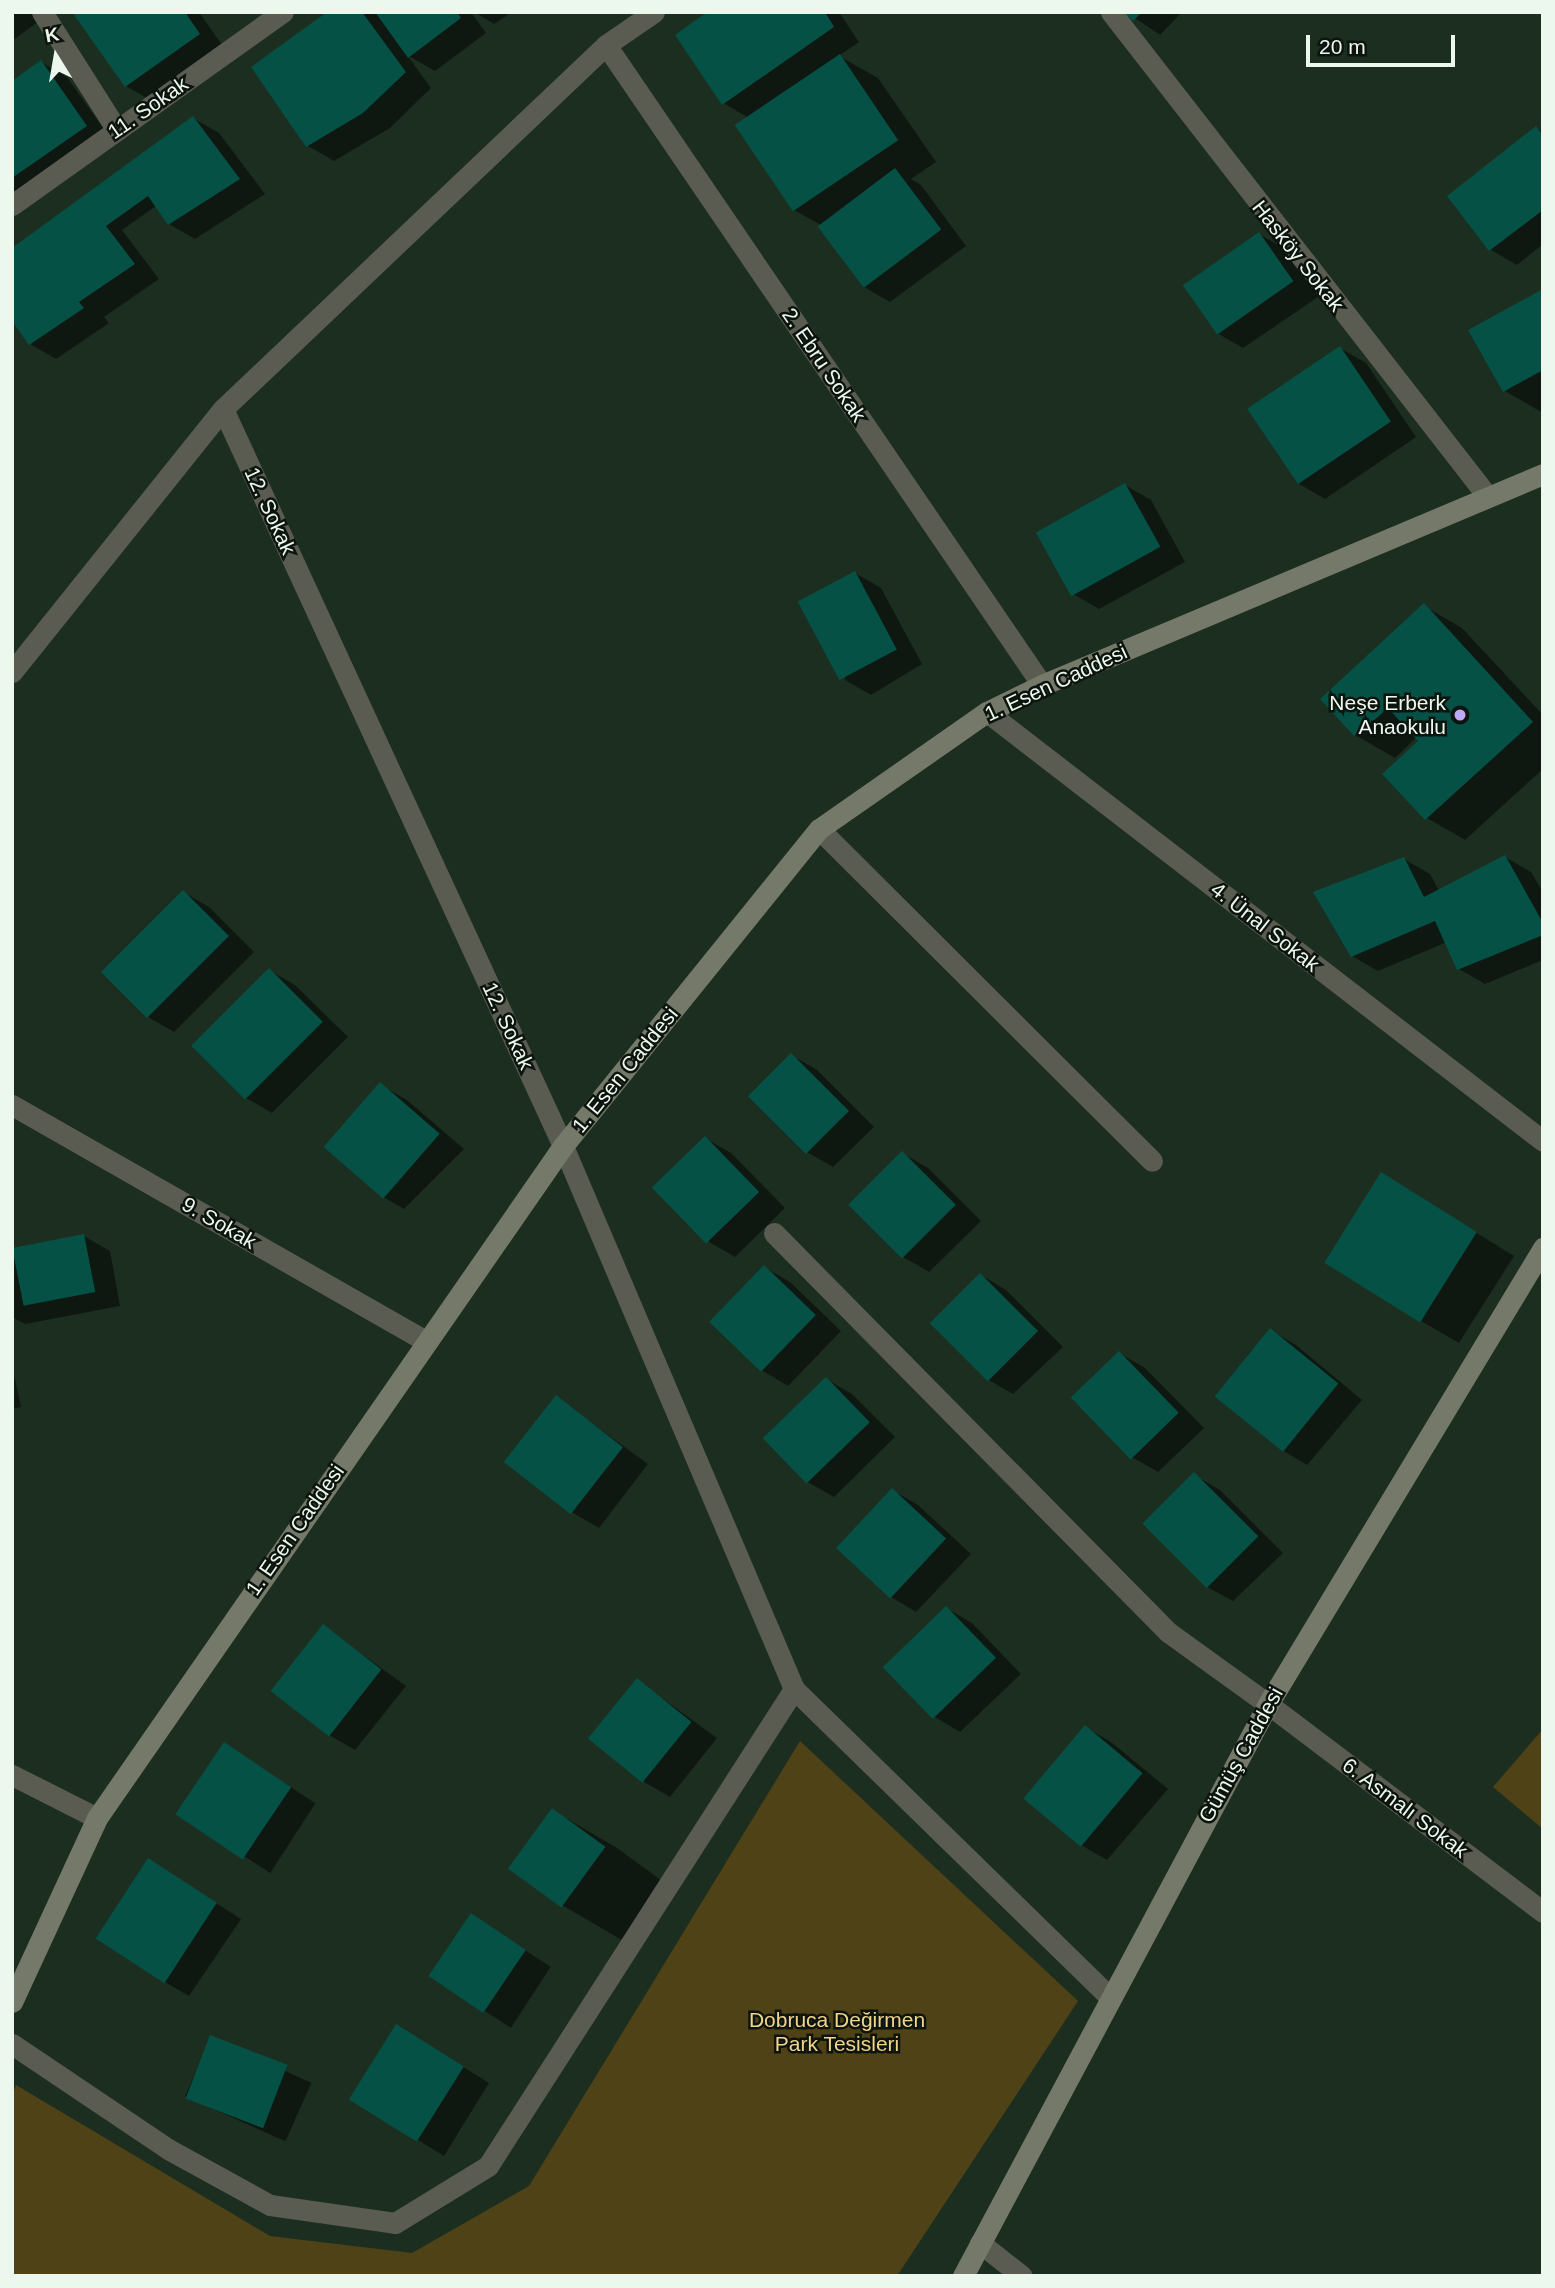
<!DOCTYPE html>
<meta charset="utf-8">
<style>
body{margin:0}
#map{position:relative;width:1555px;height:2288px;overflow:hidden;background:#1c2e1f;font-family:Arial,sans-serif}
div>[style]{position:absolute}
.green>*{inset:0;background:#504217}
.shadow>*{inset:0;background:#0007;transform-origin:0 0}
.building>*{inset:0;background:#065145;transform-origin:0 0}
.lane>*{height:21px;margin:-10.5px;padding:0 10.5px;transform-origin:10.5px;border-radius:10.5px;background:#5a5c52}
.street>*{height:21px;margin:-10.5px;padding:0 10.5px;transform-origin:10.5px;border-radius:10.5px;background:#5a5c52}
.secondary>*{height:21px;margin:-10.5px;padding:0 10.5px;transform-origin:10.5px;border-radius:10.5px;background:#757969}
.dots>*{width:19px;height:19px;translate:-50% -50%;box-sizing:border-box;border:4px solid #0c140d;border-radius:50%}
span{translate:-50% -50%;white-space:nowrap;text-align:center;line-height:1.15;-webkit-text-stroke:5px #0c140d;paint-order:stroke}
.street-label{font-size:21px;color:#ecf8ee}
.poi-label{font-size:21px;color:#ecf8ee}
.right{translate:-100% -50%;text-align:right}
.park-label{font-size:21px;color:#f0d489}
.frame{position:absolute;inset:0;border:14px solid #ecf8ee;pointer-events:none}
.north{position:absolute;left:21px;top:21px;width:70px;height:70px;-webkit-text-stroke:5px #0c140d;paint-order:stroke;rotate:349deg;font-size:19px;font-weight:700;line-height:28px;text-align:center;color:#ecf8ee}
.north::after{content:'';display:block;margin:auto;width:24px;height:32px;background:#ecf8ee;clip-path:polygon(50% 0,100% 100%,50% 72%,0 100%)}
.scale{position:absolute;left:1306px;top:35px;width:149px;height:32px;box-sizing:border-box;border:4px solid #ecf8ee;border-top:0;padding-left:9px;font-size:21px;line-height:24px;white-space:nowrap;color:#ecf8ee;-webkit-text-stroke:5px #0c140d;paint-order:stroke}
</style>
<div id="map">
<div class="green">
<div style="clip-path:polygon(1543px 1729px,1543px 1829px,1493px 1787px)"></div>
<div style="clip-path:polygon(800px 1741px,1078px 2001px,897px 2276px,12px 2276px,12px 2096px,16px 2085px,270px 2236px,412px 2253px,529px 2186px)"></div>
</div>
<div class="shadow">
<div style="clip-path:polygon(12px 12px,34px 12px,39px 21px,12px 41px)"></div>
<div style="clip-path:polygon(76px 12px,199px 12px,225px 49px,152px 101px,126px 86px)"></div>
<div style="clip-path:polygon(329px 12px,471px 12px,486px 33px,435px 71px,407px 55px,431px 88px,390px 128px,334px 161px,308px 146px)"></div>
<div style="clip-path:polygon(474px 12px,512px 12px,494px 24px)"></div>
<div style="clip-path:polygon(711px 12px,839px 12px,859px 42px,839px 56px,878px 78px,936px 162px,911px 179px,921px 185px,966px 246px,890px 302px,864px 287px,821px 225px,794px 210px,749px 118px,723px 103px)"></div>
<div style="clip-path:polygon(1126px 12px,1182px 12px,1160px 35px)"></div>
<div style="clip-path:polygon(41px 62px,67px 77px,112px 141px,12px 211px,12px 83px)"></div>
<div style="clip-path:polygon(193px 118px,219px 133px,265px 194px,195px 239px,169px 224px,156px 206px,122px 230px,159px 279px,104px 317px,109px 323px,56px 359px,30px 344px,12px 318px)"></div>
<div style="clip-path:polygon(1536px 128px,1543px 132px,1543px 244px,1517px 265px,1491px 250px)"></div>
<div style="clip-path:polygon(1259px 234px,1285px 249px,1318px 297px,1243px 348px,1217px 333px)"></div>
<div style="clip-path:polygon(1543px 291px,1543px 413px,1505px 391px)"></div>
<div style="clip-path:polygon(1340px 348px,1366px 363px,1416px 437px,1325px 499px,1299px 484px)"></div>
<div style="clip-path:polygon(1125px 485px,1151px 500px,1185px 562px,1099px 609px,1073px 594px)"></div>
<div style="clip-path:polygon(855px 573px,881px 588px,922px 664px,871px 695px,845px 680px)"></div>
<div style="clip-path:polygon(1424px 606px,1462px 628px,1543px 715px,1543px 769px,1465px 840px,1427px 818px,1417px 737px,1395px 758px,1357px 736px,1322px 699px)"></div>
<div style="clip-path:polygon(1505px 857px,1531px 872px,1543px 892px,1543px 960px,1485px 984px,1459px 969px,1447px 942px,1378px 971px,1352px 956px,1404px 859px,1430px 874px,1439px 891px)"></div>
<div style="clip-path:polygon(183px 892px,209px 907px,254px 952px,174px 1032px,148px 1017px)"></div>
<div style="clip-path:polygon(269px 970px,295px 985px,348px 1037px,272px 1113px,246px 1098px,194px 1046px)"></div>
<div style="clip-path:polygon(791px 1055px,817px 1070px,874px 1127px,833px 1167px,807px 1152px)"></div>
<div style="clip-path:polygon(381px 1085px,407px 1100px,464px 1149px,404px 1209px,378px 1194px)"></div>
<div style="clip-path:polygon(705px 1138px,731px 1153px,785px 1208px,735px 1257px,709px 1242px)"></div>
<div style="clip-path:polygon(902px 1153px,928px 1168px,981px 1221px,929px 1272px,903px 1257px)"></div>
<div style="clip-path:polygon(1381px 1174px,1514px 1256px,1459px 1343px,1421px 1321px)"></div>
<div style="clip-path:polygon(84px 1236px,110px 1251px,120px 1306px,25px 1324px,12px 1317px,12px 1249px)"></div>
<div style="clip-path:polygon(764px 1267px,790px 1282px,841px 1331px,788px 1386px,763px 1371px)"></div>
<div style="clip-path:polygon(981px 1275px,1006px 1290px,1063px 1347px,1013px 1394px,987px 1379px,932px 1323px)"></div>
<div style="clip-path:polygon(1270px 1330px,1296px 1345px,1362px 1400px,1307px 1465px,1282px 1450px)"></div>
<div style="clip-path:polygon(1119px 1353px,1145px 1368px,1204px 1428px,1158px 1472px,1132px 1457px)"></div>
<div style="clip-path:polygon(12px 1365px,21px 1407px,12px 1409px)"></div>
<div style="clip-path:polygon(826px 1379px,852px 1394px,895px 1437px,834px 1497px,808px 1482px)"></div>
<div style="clip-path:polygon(557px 1398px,648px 1464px,599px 1528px,573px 1513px)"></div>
<div style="clip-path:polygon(1194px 1475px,1220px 1490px,1283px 1553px,1233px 1601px,1207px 1587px,1144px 1523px)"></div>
<div style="clip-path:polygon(892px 1490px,918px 1505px,971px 1554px,916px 1612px,891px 1597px)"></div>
<div style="clip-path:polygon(946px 1608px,972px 1623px,1021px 1674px,960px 1732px,935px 1717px)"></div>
<div style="clip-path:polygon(323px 1626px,406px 1686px,355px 1750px,329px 1735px)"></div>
<div style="clip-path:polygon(637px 1680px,717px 1738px,670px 1797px,644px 1782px)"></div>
<div style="clip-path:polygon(1085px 1727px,1111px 1742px,1168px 1789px,1107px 1860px,1081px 1845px)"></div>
<div style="left:224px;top:1744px;width:109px;height:83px;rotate:33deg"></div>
<div style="clip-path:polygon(552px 1810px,617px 1848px,669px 1886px,627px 1943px,562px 1905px)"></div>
<div style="clip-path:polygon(149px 1860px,241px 1919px,189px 1996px,163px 1981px)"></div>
<div style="left:471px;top:1915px;width:95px;height:73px;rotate:33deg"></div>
<div style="left:211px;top:2038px;width:110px;height:64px;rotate:24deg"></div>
<div style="clip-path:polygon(422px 2041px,489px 2083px,444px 2156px,351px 2099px)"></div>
</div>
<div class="building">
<div style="clip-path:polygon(72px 12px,185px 12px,200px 34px,125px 87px)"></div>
<div style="clip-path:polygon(327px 12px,362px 12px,406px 72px,363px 113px,306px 147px,251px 67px)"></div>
<div style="clip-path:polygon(375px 12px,457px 12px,461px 18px,408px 58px)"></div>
<div style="clip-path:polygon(707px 12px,825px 12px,834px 27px,722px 105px,675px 35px)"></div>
<div style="clip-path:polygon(1123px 12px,1142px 12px,1133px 21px)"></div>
<div style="left:840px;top:54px;width:104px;height:127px;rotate:56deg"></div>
<div style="clip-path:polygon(41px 60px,87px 126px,12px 178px,12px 81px)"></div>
<div style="clip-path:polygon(193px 116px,240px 179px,168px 225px,148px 196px,106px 226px,135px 264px,79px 302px,84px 308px,29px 345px,12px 321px,12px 248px)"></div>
<div style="clip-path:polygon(1536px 126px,1543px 135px,1543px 210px,1489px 251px,1447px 196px)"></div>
<div style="left:895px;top:168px;width:77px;height:97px;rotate:53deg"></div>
<div style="left:1259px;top:232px;width:60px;height:93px;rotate:55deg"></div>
<div style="clip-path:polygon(1543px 289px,1543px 370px,1503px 392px,1468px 330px)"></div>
<div style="left:1340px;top:346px;width:91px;height:112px;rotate:56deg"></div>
<div style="left:1125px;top:483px;width:73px;height:102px;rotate:61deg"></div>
<div style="left:855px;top:571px;width:89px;height:65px;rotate:62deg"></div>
<div style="clip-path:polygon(1424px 603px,1533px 722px,1425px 820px,1382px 774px,1418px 741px,1388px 708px,1355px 737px,1320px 699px)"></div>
<div style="clip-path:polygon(1505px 855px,1543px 923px,1543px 935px,1457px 970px,1435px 921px,1351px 957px,1313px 892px,1404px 857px,1424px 897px)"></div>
<div style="left:183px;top:890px;width:65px;height:116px;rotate:45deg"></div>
<div style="left:269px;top:968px;width:76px;height:110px;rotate:45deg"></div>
<div style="left:791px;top:1053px;width:82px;height:61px;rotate:45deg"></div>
<div style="left:380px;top:1082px;width:79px;height:86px;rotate:41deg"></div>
<div style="left:705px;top:1136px;width:78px;height:74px;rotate:46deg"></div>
<div style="left:902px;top:1151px;width:76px;height:76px;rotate:45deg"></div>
<div style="left:1381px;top:1172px;width:113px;height:107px;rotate:32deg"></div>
<div style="left:84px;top:1234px;width:59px;height:73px;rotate:79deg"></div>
<div style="left:764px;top:1265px;width:72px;height:79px;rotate:44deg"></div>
<div style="left:980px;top:1273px;width:82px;height:71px;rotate:45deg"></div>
<div style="left:1270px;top:1328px;width:88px;height:88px;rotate:39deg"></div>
<div style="left:1119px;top:1351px;width:86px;height:67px;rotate:46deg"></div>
<div style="left:826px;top:1377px;width:63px;height:88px;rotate:46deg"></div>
<div style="left:556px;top:1395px;width:85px;height:85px;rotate:38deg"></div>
<div style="left:1194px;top:1472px;width:91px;height:73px;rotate:45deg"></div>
<div style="left:892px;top:1488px;width:74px;height:82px;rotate:43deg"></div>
<div style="left:946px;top:1606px;width:72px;height:88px;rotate:46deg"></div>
<div style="left:323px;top:1624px;width:74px;height:85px;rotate:38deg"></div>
<div style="left:637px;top:1678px;width:70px;height:78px;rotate:39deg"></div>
<div style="left:1085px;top:1725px;width:75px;height:96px;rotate:40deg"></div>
<div style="left:224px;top:1742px;width:81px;height:87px;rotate:34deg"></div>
<div style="left:552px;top:1808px;width:66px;height:75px;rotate:36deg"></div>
<div style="left:148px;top:1858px;width:82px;height:96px;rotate:33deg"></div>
<div style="left:471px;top:1913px;width:66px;height:76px;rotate:34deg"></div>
<div style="left:396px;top:2024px;width:80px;height:89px;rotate:32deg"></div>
<div style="left:210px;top:2035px;width:83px;height:68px;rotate:21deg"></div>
</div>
<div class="lane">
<div style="left:819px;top:829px;width:470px;rotate:44.9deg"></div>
<div style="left:774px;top:1233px;width:561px;rotate:45.36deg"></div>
<div style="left:1168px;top:1632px;width:123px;rotate:35.8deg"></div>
</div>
<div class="street">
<div style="left:42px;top:12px;width:140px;rotate:57.6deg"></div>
<div style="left:654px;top:12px;width:58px;rotate:145.5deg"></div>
<div style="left:606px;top:45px;width:528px;rotate:136.46deg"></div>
<div style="left:223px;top:409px;width:812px;rotate:65.23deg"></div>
<div style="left:563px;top:1146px;width:590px;rotate:66.95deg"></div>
<div style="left:794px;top:1689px;width:441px;rotate:44.3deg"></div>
<div style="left:1111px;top:12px;width:614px;rotate:52.14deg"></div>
<div style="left:606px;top:45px;width:774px;rotate:55.74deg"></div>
<div style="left:12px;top:205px;width:333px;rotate:-35.5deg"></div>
<div style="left:12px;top:672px;width:337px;rotate:-51.3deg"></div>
<div style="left:987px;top:712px;width:702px;rotate:37.65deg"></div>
<div style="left:12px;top:1105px;width:476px;rotate:29.7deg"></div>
<div style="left:1268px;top:1704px;width:345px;rotate:37.1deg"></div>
<div style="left:12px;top:1775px;width:95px;rotate:26.8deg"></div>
<div style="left:12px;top:2044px;width:188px;rotate:33.9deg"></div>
<div style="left:168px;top:2149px;width:116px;rotate:28.8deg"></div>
<div style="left:270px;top:2205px;width:126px;rotate:8.2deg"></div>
<div style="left:395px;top:2223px;width:109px;rotate:-31.5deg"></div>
<div style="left:488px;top:2166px;width:567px;rotate:-57.32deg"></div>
<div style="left:980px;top:2243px;width:53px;rotate:38.2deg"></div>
</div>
<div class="secondary">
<div style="left:12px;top:2002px;width:203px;rotate:-65.2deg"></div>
<div style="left:97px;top:1818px;width:818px;rotate:-55.26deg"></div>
<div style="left:563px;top:1146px;width:407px;rotate:-51.1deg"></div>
<div style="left:819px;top:829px;width:205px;rotate:-34.9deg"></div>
<div style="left:987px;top:712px;width:61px;rotate:-26.1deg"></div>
<div style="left:1042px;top:685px;width:544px;rotate:-22.84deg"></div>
<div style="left:963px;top:2276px;width:648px;rotate:-61.93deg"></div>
<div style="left:1268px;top:1704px;width:533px;rotate:-58.91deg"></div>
</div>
<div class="dots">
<div style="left:1460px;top:715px;background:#bda9f5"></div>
</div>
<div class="street-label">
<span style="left:148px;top:108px;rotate:-35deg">11. Sokak</span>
<span style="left:1298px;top:256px;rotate:52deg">Hasköy Sokak</span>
<span style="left:824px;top:365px;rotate:56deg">2. Ebru Sokak</span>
<span style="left:270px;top:511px;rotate:65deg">12. Sokak</span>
<span style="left:1056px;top:683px;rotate:-25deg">1. Esen Caddesi</span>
<span style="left:1265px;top:927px;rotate:38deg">4. Ünal Sokak</span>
<span style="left:508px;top:1026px;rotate:65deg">12. Sokak</span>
<span style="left:625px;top:1070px;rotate:-51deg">1. Esen Caddesi</span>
<span style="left:219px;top:1223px;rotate:30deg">9. Sokak</span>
<span style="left:295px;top:1530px;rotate:-55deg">1. Esen Caddesi</span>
<span style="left:1241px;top:1755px;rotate:-61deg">Gümüş Caddesi</span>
<span style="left:1405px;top:1808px;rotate:37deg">6. Asmalı Sokak</span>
</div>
<div class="poi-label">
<span class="right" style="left:1446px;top:715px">Neşe Erberk<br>Anaokulu</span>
</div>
<div class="park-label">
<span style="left:837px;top:2032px">Dobruca Değirmen<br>Park Tesisleri</span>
</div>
<div class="frame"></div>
<div class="north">K</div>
<div class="scale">20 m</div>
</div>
